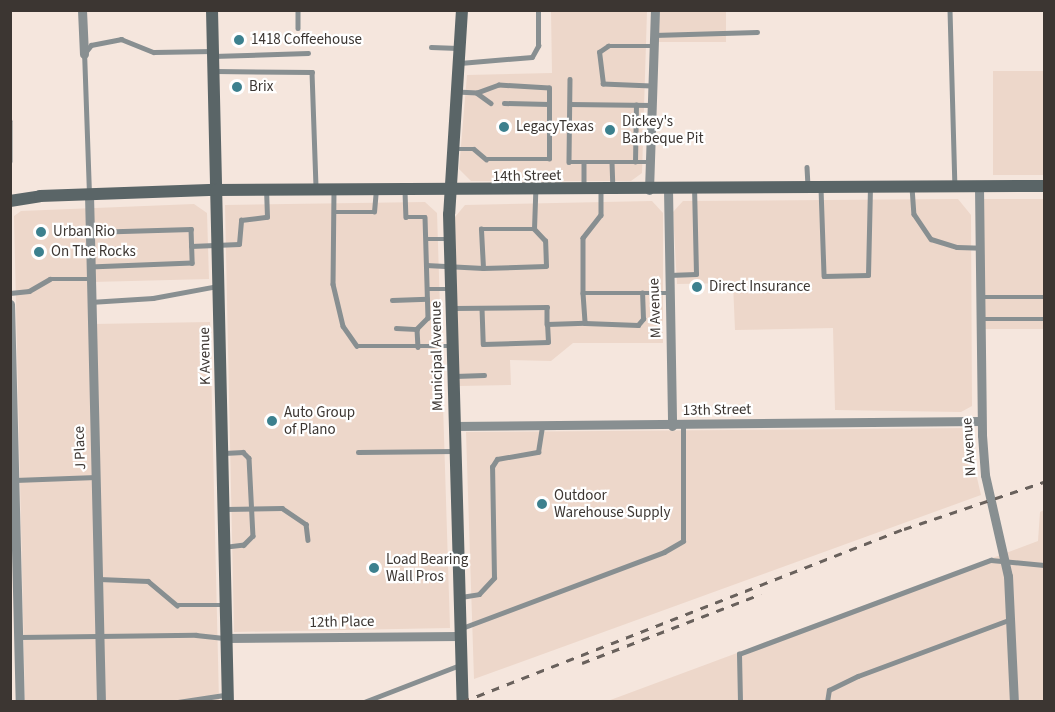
<!DOCTYPE html>
<style>
body{margin:0}
#map{position:relative;width:1055px;height:712px;overflow:hidden;background:#f5e6dd;font-family:"Source Sans 3",sans-serif}
div>[style]{position:absolute}
.built>*{inset:0;background:#edd7ca;transform-origin:0 0}
.lane>*{height:4.5px;margin:-2.25px;padding:0 2.25px;transform-origin:2.25px;border-radius:2.25px;background:#888f91}
.street>*{height:9px;margin:-4.5px;padding:0 4.5px;transform-origin:4.5px;border-radius:4.5px;background:#888f91}
.secondary>*{height:12px;margin:-6px;padding:0 6px;transform-origin:6px;border-radius:6px;background:#5a6567}
.rail>*{height:3px;margin-top:-1.5px;transform-origin:0;background:repeating-linear-gradient(90deg,#69615c 0 8px,transparent 0 16px)}
.dots>*{width:16px;height:16px;translate:-50% -50%;box-sizing:border-box;border:3px solid #fff;border-radius:50%}
span{translate:-50% -50%;white-space:nowrap;text-align:center;line-height:1.15;-webkit-text-stroke:4.5px #fff;paint-order:stroke}
.poi-label{font-size:15px;color:#3c3632}
.left{translate:0 -50%;text-align:left}
.street-label{font-size:15px;color:#3c3632}
.frame{position:absolute;inset:0;border:12px solid #3c3632;pointer-events:none}
</style>
<div id="map">
<div class="built">
<div style="clip-path:polygon(551px 11px,647px 11px,642px 173px,631px 181px,471px 181px,459px 169px,467px 75px,552px 73px)"></div>
<div style="left:658px;top:11px;width:68px;height:31px"></div>
<div style="left:1044px;top:71px;width:104px;height:51px;rotate:90deg"></div>
<div style="clip-path:polygon(958px 199px,971px 215px,972px 406px,961px 412px,835px 410px,833px 328px,735px 330px,733px 283px,677px 284px,673px 212px,683px 201px)"></div>
<div style="left:980px;top:199px;width:64px;height:130px"></div>
<div style="clip-path:polygon(652px 201px,663px 213px,663px 343px,573px 343px,551px 361px,510px 360px,511px 385px,459px 386px,455px 217px,465px 205px)"></div>
<div style="clip-path:polygon(425px 202px,437px 213px,450px 628px,234px 632px,225px 205px)"></div>
<div style="clip-path:polygon(194px 204px,207px 213px,209px 279px,92px 282px,93px 324px,210px 322px,219px 701px,25px 701px,14px 216px,21px 211px)"></div>
<div style="clip-path:polygon(974px 428px,974px 465px,981px 495px,474px 679px,466px 432px)"></div>
<div style="clip-path:polygon(1044px 510px,1044px 701px,605px 702px,1038px 541px,1040px 512px)"></div>
</div>
<div class="lane">
<div style="left:298px;top:10px;width:18px;rotate:90deg"></div>
<div style="left:950px;top:10px;width:175px;rotate:88.4deg"></div>
<div style="left:654px;top:35px;width:103px;rotate:-1.7deg"></div>
<div style="left:431px;top:47px;width:27px;rotate:2deg"></div>
<div style="left:213px;top:56px;width:95px;rotate:-1.8deg"></div>
<div style="left:460px;top:63px;width:72px;rotate:-4.8deg"></div>
<div style="left:532px;top:57px;width:13px;rotate:-61deg"></div>
<div style="left:538px;top:46px;width:36px;rotate:-90deg"></div>
<div style="left:215px;top:71px;width:97px;rotate:0.6deg"></div>
<div style="left:312px;top:72px;width:116px;rotate:88deg"></div>
<div style="left:570px;top:79px;width:83px;rotate:90.7deg"></div>
<div style="left:569px;top:162px;width:81px"></div>
<div style="left:651px;top:86px;width:48px;rotate:-177.6deg"></div>
<div style="left:603px;top:84px;width:32px;rotate:-97deg"></div>
<div style="left:599px;top:52px;width:11px;rotate:-34deg"></div>
<div style="left:608px;top:46px;width:46px"></div>
<div style="left:477px;top:93px;width:17px;rotate:36deg"></div>
<div style="left:504px;top:103px;width:45px;rotate:1.3deg"></div>
<div style="left:570px;top:104px;width:81px;rotate:0.7deg"></div>
<div style="left:10px;top:121px;width:40px;rotate:90deg"></div>
<div style="left:455px;top:149px;width:19px"></div>
<div style="left:474px;top:149px;width:16px;rotate:40deg"></div>
<div style="left:486px;top:159px;width:63px"></div>
<div style="left:549px;top:159px;width:71px;rotate:-90deg"></div>
<div style="left:549px;top:88px;width:50px;rotate:-176.6deg"></div>
<div style="left:499px;top:85px;width:23px;rotate:160deg"></div>
<div style="left:477px;top:93px;width:20px;rotate:-177deg"></div>
<div style="left:584px;top:162px;width:24px;rotate:90deg"></div>
<div style="left:612px;top:162px;width:24px;rotate:88deg"></div>
<div style="left:635px;top:162px;width:57px;rotate:-89deg"></div>
<div style="left:807px;top:167px;width:18px;rotate:87deg"></div>
<div style="left:912px;top:187px;width:27px;rotate:86deg"></div>
<div style="left:914px;top:214px;width:30px;rotate:56deg"></div>
<div style="left:931px;top:239px;width:27px;rotate:17deg"></div>
<div style="left:957px;top:247px;width:24px;rotate:2deg"></div>
<div style="left:821px;top:188px;width:88px;rotate:88deg"></div>
<div style="left:824px;top:276px;width:44px;rotate:-1.3deg"></div>
<div style="left:868px;top:275px;width:87px;rotate:-88.7deg"></div>
<div style="left:601px;top:190px;width:25px;rotate:90deg"></div>
<div style="left:601px;top:215px;width:29px;rotate:128deg"></div>
<div style="left:583px;top:238px;width:55px;rotate:90deg"></div>
<div style="left:583px;top:293px;width:86px"></div>
<div style="left:334px;top:191px;width:93px;rotate:90.6deg"></div>
<div style="left:333px;top:284px;width:43px;rotate:76.6deg"></div>
<div style="left:343px;top:326px;width:24px;rotate:55deg"></div>
<div style="left:357px;top:346px;width:95px"></div>
<div style="left:405px;top:191px;width:26px;rotate:88deg"></div>
<div style="left:406px;top:217px;width:19px"></div>
<div style="left:425px;top:217px;width:101px;rotate:88.3deg"></div>
<div style="left:428px;top:318px;width:16px;rotate:135deg"></div>
<div style="left:417px;top:329px;width:18px;rotate:87deg"></div>
<div style="left:89px;top:194px;width:140px;rotate:-92deg"></div>
<div style="left:84px;top:54px;width:11px;rotate:-52deg"></div>
<div style="left:91px;top:45px;width:31px;rotate:-11deg"></div>
<div style="left:121px;top:39px;width:35px;rotate:22deg"></div>
<div style="left:154px;top:52px;width:58px;rotate:-1deg"></div>
<div style="left:334px;top:212px;width:40px"></div>
<div style="left:374px;top:212px;width:21px;rotate:-85deg"></div>
<div style="left:89px;top:232px;width:102px;rotate:-1.7deg"></div>
<div style="left:191px;top:229px;width:34px;rotate:88deg"></div>
<div style="left:192px;top:263px;width:102px;rotate:177.8deg"></div>
<div style="left:426px;top:239px;width:24px"></div>
<div style="left:191px;top:246px;width:48px;rotate:-2.4deg"></div>
<div style="left:239px;top:244px;width:24px;rotate:-85deg"></div>
<div style="left:241px;top:220px;width:26px;rotate:-7deg"></div>
<div style="left:267px;top:217px;width:26px;rotate:-92deg"></div>
<div style="left:426px;top:265px;width:57px;rotate:3deg"></div>
<div style="left:483px;top:268px;width:39px;rotate:-93deg"></div>
<div style="left:481px;top:229px;width:53px"></div>
<div style="left:534px;top:229px;width:38px;rotate:-88deg"></div>
<div style="left:483px;top:268px;width:63px;rotate:-1.8deg"></div>
<div style="left:546px;top:266px;width:25px;rotate:-92deg"></div>
<div style="left:545px;top:241px;width:16px;rotate:-133deg"></div>
<div style="left:669px;top:275px;width:27px;rotate:-2deg"></div>
<div style="left:696px;top:274px;width:85px;rotate:-91.3deg"></div>
<div style="left:427px;top:289px;width:24px"></div>
<div style="left:10px;top:293px;width:19px;rotate:-6deg"></div>
<div style="left:29px;top:291px;width:24px;rotate:-30deg"></div>
<div style="left:50px;top:279px;width:40px"></div>
<div style="left:583px;top:293px;width:30px;rotate:86deg"></div>
<div style="left:585px;top:323px;width:53px;rotate:2.2deg"></div>
<div style="left:638px;top:325px;width:8px;rotate:-50deg"></div>
<div style="left:643px;top:319px;width:26px;rotate:-92deg"></div>
<div style="left:981px;top:297px;width:63px"></div>
<div style="left:392px;top:300px;width:35px;rotate:-2deg"></div>
<div style="left:90px;top:302px;width:63px;rotate:-3.6deg"></div>
<div style="left:153px;top:298px;width:66px;rotate:-10.5deg"></div>
<div style="left:454px;top:308px;width:93px;rotate:-0.6deg"></div>
<div style="left:547px;top:307px;width:17px;rotate:90deg"></div>
<div style="left:547px;top:324px;width:38px;rotate:-2deg"></div>
<div style="left:482px;top:308px;width:36px;rotate:88deg"></div>
<div style="left:483px;top:344px;width:65px;rotate:-1.8deg"></div>
<div style="left:548px;top:342px;width:18px;rotate:-93deg"></div>
<div style="left:981px;top:319px;width:63px"></div>
<div style="left:396px;top:328px;width:21px;rotate:3deg"></div>
<div style="left:455px;top:376px;width:29px;rotate:-2deg"></div>
<div style="left:358px;top:452px;width:96px;rotate:-0.6deg"></div>
<div style="left:224px;top:453px;width:19px;rotate:-3deg"></div>
<div style="left:243px;top:452px;width:8px;rotate:45deg"></div>
<div style="left:249px;top:458px;width:78px;rotate:87.1deg"></div>
<div style="left:253px;top:536px;width:13px;rotate:135deg"></div>
<div style="left:244px;top:545px;width:17px;rotate:173deg"></div>
<div style="left:15px;top:480px;width:81px;rotate:-2.1deg"></div>
<div style="left:226px;top:509px;width:56px;rotate:-1deg"></div>
<div style="left:282px;top:508px;width:29px;rotate:34deg"></div>
<div style="left:306px;top:524px;width:16px;rotate:83deg"></div>
<div style="left:99px;top:579px;width:49px;rotate:2.3deg"></div>
<div style="left:148px;top:581px;width:38px;rotate:40deg"></div>
<div style="left:177px;top:605px;width:48px"></div>
<div style="left:461px;top:597px;width:18px;rotate:-9deg"></div>
<div style="left:479px;top:594px;width:22px;rotate:-47deg"></div>
<div style="left:494px;top:578px;width:111px;rotate:-91deg"></div>
<div style="left:492px;top:467px;width:9px;rotate:-58deg"></div>
<div style="left:497px;top:459px;width:42px;rotate:-9.7deg"></div>
<div style="left:538px;top:452px;width:26px;rotate:-81deg"></div>
<div style="left:462px;top:628px;width:216px;rotate:-20.6deg"></div>
<div style="left:664px;top:552px;width:22px;rotate:-30deg"></div>
<div style="left:683px;top:541px;width:116px;rotate:-90deg"></div>
<div style="left:20px;top:637px;width:176px;rotate:-0.7deg"></div>
<div style="left:196px;top:635px;width:30px;rotate:6deg"></div>
<div style="left:178px;top:702px;width:48px;rotate:-8.5deg"></div>
<div style="left:364px;top:702px;width:103px;rotate:-21.1deg"></div>
<div style="left:740px;top:702px;width:48px;rotate:-91.2deg"></div>
<div style="left:739px;top:654px;width:269px;rotate:-20.5deg"></div>
<div style="left:991px;top:560px;width:53px;rotate:5.4deg"></div>
<div style="left:827px;top:702px;width:12px;rotate:-81deg"></div>
<div style="left:829px;top:690px;width:32px;rotate:-26deg"></div>
<div style="left:858px;top:676px;width:163px;rotate:-20.4deg"></div>
</div>
<div class="street">
<div style="left:82px;top:10px;width:44px;rotate:87.4deg"></div>
<div style="left:979px;top:187px;width:248px;rotate:89.3deg"></div>
<div style="left:982px;top:435px;width:40px;rotate:85.7deg"></div>
<div style="left:985px;top:475px;width:104px;rotate:77.2deg"></div>
<div style="left:1008px;top:576px;width:126px;rotate:87.3deg"></div>
<div style="left:668px;top:189px;width:237px;rotate:89deg"></div>
<div style="left:649px;top:190px;width:180px;rotate:-88.1deg"></div>
<div style="left:89px;top:194px;width:508px;rotate:88.65deg"></div>
<div style="left:10px;top:304px;width:398px;rotate:88.6deg"></div>
<div style="left:453px;top:426px;width:528px;rotate:-0.54deg"></div>
<div style="left:226px;top:638px;width:233px;rotate:-0.5deg"></div>
</div>
<div class="secondary">
<div style="left:212px;top:10px;width:692px;rotate:88.68deg"></div>
<div style="left:462px;top:10px;width:204px;rotate:93.6deg"></div>
<div style="left:449px;top:214px;width:488px;rotate:88.4deg"></div>
<div style="left:10px;top:201px;width:30px;rotate:-9deg"></div>
<div style="left:40px;top:196px;width:176px;rotate:-2deg"></div>
<div style="left:216px;top:190px;width:828px;rotate:-0.28deg"></div>
</div>
<div class="rail">
<div style="left:582px;top:663px;width:192px;rotate:-21.1deg"></div>
<div style="left:462px;top:702px;width:475px;rotate:-21.4deg"></div>
<div style="left:904px;top:529px;width:148px;rotate:-18.6deg"></div>
</div>
<div class="dots">
<div style="left:239px;top:40px;background:#3c808e"></div>
<div style="left:237px;top:87px;background:#3c808e"></div>
<div style="left:504px;top:127px;background:#3c808e"></div>
<div style="left:610px;top:130px;background:#3c808e"></div>
<div style="left:41px;top:232px;background:#3c808e"></div>
<div style="left:39px;top:252px;background:#3c808e"></div>
<div style="left:697px;top:287px;background:#3c808e"></div>
<div style="left:272px;top:421px;background:#3c808e"></div>
<div style="left:542px;top:504px;background:#3c808e"></div>
<div style="left:374px;top:568px;background:#3c808e"></div>
</div>
<div class="poi-label">
<span class="left" style="left:251px;top:40px">1418 Coffeehouse</span>
<span class="left" style="left:249px;top:87px">Brix</span>
<span class="left" style="left:622px;top:130px">Dickey's<br>Barbeque Pit</span>
<span class="left" style="left:516px;top:127px">LegacyTexas</span>
<span class="left" style="left:53px;top:232px">Urban Rio</span>
<span class="left" style="left:51px;top:252px">On The Rocks</span>
<span class="left" style="left:709px;top:287px">Direct Insurance</span>
<span class="left" style="left:284px;top:421px">Auto Group<br>of Plano</span>
<span class="left" style="left:554px;top:504px">Outdoor<br>Warehouse Supply</span>
<span class="left" style="left:386px;top:568px">Load Bearing<br>Wall Pros</span>
</div>
<div class="street-label">
<span style="left:527px;top:176px;rotate:-1deg">14th Street</span>
<span style="left:655px;top:308px;rotate:-92deg">M Avenue</span>
<span style="left:205px;top:356px;rotate:-91deg">K Avenue</span>
<span style="left:437px;top:356px;rotate:-91deg">Municipal Avenue</span>
<span style="left:717px;top:410px;rotate:-1deg">13th Street</span>
<span style="left:969px;top:447px;rotate:-94deg">N Avenue</span>
<span style="left:80px;top:448px;rotate:-92deg">J Place</span>
<span style="left:342px;top:622px;rotate:-1deg">12th Place</span>
</div>
<div class="frame"></div>
</div>
